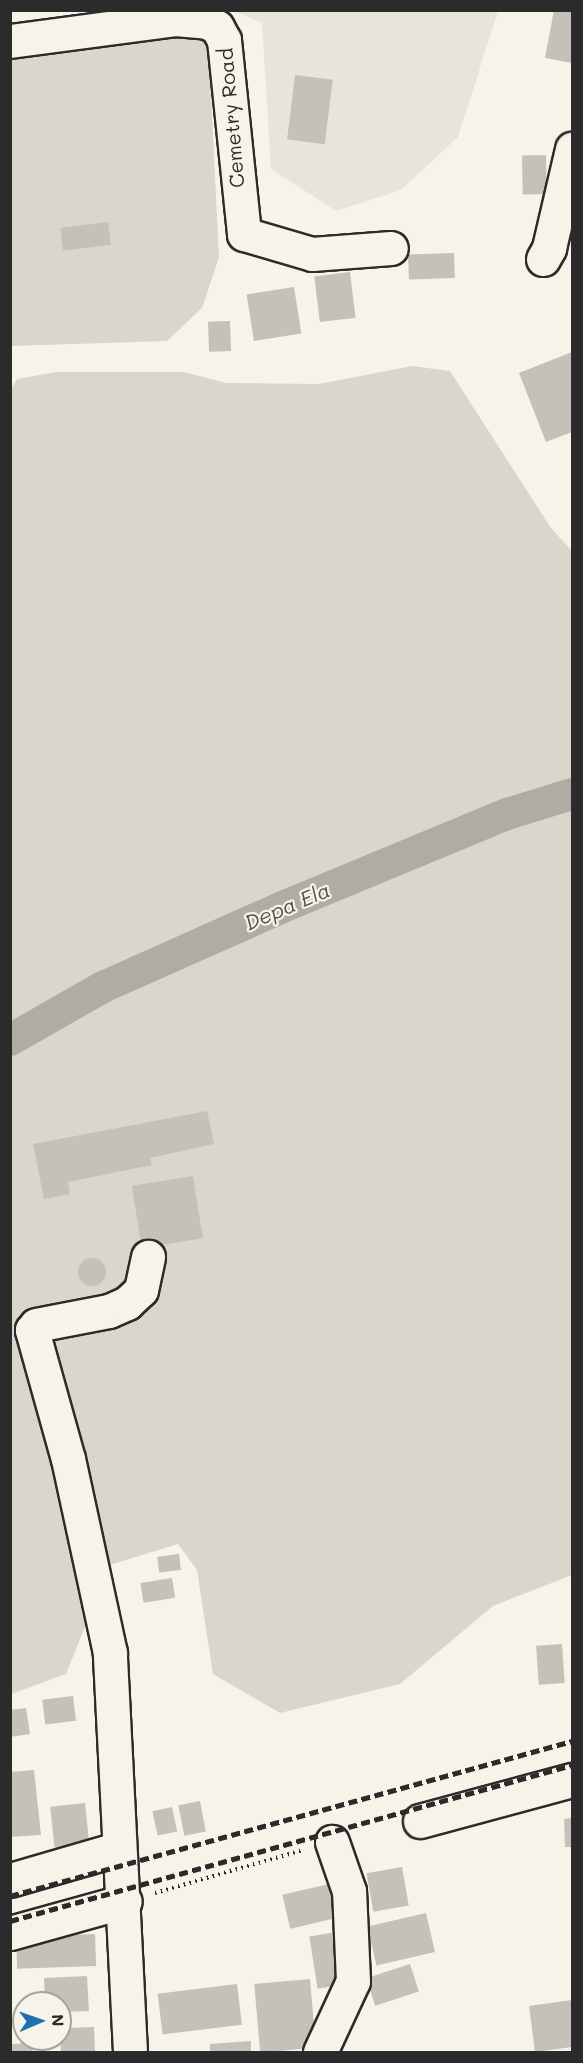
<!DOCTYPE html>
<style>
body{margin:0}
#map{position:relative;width:583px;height:2063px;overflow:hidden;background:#f7f3e8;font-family:Mali,sans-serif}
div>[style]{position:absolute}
.built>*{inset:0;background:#e8e4da}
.green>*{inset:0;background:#dad6cc}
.canal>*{height:32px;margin:-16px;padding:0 16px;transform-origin:16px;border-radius:16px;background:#afaca4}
.building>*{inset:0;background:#c4c1b9;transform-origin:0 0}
.round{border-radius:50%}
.path>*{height:4px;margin-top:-2px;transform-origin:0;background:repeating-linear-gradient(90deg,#2b2b2b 0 1.5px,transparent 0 6px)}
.roads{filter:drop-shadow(2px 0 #2b2b2b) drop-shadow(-2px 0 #2b2b2b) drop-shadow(0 2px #2b2b2b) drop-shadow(0 -2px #2b2b2b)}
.minor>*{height:33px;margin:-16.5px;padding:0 16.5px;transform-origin:16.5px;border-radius:16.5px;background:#f7f3e8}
.rail>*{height:4.5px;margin-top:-2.25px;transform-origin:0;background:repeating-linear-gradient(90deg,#2b2b2b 0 9px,transparent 0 13.5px)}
span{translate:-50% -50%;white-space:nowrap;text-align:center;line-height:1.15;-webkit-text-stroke:4.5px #f7f3e8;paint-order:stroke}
.street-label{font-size:20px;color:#2b2b2b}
.water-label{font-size:21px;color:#53524f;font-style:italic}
.frame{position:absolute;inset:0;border:12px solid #2b2b2b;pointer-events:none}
.north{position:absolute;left:12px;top:1991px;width:60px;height:60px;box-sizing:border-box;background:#f7f3e8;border:2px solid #a5a39c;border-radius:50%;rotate:88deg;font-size:16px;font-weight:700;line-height:24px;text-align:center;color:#2b2b2b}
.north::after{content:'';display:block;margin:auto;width:21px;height:27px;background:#1f6fb2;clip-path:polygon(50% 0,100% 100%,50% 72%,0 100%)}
</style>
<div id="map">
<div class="built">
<div style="clip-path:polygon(233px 11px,498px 11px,458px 137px,401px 190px,336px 211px,271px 169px,262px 23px)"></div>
</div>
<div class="green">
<div style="clip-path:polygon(177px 29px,202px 38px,209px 55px,219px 257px,202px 308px,167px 341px,11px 346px,10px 55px)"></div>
<div style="clip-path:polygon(412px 366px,450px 371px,551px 528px,572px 551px,572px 1575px,493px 1606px,400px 1684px,280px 1713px,213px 1674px,197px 1570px,178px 1544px,110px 1565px,66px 1674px,11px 1694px,10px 391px,17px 379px,56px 372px,184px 372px,226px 383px,319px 384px)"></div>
</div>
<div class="canal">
<div style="left:10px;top:1040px;width:107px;rotate:-29.7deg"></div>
<div style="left:103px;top:987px;width:199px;rotate:-24deg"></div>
<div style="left:285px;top:906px;width:240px;rotate:-22.5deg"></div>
<div style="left:507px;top:814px;width:68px;rotate:-17.1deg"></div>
</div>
<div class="building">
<div style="clip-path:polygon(554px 10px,572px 10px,572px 63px,545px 58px)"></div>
<div style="left:295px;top:75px;width:38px;height:65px;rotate:7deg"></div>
<div style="left:546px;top:155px;width:39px;height:24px;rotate:89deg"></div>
<div style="left:108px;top:222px;width:23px;height:48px;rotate:83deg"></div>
<div style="left:454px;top:253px;width:25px;height:46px;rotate:88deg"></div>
<div style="left:350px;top:272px;width:46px;height:36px;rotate:83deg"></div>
<div style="left:294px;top:287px;width:47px;height:48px;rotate:81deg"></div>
<div style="left:230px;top:321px;width:30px;height:22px;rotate:88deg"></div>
<div style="clip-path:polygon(572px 352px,572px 432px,546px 442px,519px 373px)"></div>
<div style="clip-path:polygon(207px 1111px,214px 1144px,150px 1158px,152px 1165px,68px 1182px,70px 1194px,44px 1199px,33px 1144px)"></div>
<div style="left:193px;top:1176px;width:63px;height:62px;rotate:81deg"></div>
<div class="round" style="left:78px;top:1258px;width:28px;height:28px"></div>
<div style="left:179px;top:1554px;width:16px;height:22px;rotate:83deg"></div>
<div style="left:172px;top:1578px;width:20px;height:32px;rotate:81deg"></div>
<div style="left:562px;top:1644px;width:39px;height:26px;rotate:86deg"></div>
<div style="left:73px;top:1696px;width:25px;height:31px;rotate:83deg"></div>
<div style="clip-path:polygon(26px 1708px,30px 1734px,10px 1737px,10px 1710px)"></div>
<div style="clip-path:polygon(34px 1770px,41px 1835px,10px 1837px,10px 1772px)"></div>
<div style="left:200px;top:1801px;width:31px;height:22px;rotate:79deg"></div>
<div style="left:85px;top:1803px;width:41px;height:35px;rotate:84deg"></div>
<div style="left:172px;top:1807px;width:25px;height:20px;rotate:78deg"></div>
<div style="clip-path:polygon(572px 1818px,572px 1847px,565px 1847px,564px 1819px)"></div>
<div style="left:402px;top:1867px;width:39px;height:36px;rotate:80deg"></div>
<div style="left:333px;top:1883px;width:35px;height:52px;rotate:77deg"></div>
<div style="left:426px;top:1913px;width:40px;height:60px;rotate:77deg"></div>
<div style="left:337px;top:1932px;width:53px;height:28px;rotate:81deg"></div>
<div style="left:95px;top:1934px;width:32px;height:79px;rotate:88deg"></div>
<div style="left:410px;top:1964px;width:29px;height:46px;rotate:72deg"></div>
<div style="clip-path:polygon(87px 1976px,89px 2011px,60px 2012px,60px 2003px,45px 2003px,44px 1978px)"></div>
<div style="left:310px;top:1979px;width:69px;height:56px;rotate:85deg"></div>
<div style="left:237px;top:1984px;width:41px;height:80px;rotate:83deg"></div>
<div style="clip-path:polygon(572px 2000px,572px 2047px,535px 2052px,529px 2006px)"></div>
<div style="left:94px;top:2027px;width:25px;height:34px;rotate:88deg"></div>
<div style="clip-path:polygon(251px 2041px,251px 2052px,210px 2052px,210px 2044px)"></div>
<div style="clip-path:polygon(32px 2043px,33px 2052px,10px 2052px,10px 2044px)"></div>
</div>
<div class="path">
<div style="left:155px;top:1893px;width:154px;rotate:-16.2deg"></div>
<div style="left:36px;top:1993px;width:10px;rotate:84deg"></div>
<div style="left:40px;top:2039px;width:13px;rotate:81deg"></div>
</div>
<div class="roads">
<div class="minor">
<div style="left:10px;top:41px;width:166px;rotate:-7.6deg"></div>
<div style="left:175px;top:19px;width:32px;rotate:5deg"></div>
<div style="left:207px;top:22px;width:11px;rotate:27deg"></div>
<div style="left:217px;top:27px;width:15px;rotate:62deg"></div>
<div style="left:224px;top:40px;width:195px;rotate:84.1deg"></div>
<div style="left:244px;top:234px;width:71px;rotate:16.4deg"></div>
<div style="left:312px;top:254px;width:79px;rotate:-4.3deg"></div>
<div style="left:543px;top:259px;width:13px;rotate:-61deg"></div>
<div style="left:549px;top:248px;width:102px;rotate:-76.9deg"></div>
<div style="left:420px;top:1821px;width:157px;rotate:-15.1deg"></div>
<div style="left:10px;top:1880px;width:111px;rotate:-16.2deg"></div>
<div style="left:10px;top:1933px;width:119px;rotate:-15.5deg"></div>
<div style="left:130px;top:2052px;width:400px;rotate:-92.9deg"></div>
<div style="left:110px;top:1653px;width:198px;rotate:-102.2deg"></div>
<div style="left:68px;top:1459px;width:134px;rotate:-105.6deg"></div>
<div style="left:32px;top:1330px;width:6px;rotate:-51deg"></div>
<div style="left:36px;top:1325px;width:74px;rotate:-10.9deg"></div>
<div style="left:109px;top:1311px;width:20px;rotate:-24deg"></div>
<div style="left:127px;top:1303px;width:19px;rotate:-43deg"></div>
<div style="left:141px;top:1290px;width:34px;rotate:-78deg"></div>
<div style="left:320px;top:2052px;width:78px;rotate:-65.1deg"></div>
<div style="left:353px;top:1981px;width:90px;rotate:-92.5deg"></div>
<div style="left:349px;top:1891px;width:52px;rotate:-109.1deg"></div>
</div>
</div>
<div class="rail">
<div style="left:10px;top:1896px;width:583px;rotate:-15.42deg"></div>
<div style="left:10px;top:1921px;width:583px;rotate:-15.51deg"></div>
</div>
<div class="street-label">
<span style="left:231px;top:118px;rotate:-95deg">Cemetry Road</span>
</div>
<div class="water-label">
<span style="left:287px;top:906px;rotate:-23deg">Depa Ela</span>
</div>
<div class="frame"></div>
<div class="north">N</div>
</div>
